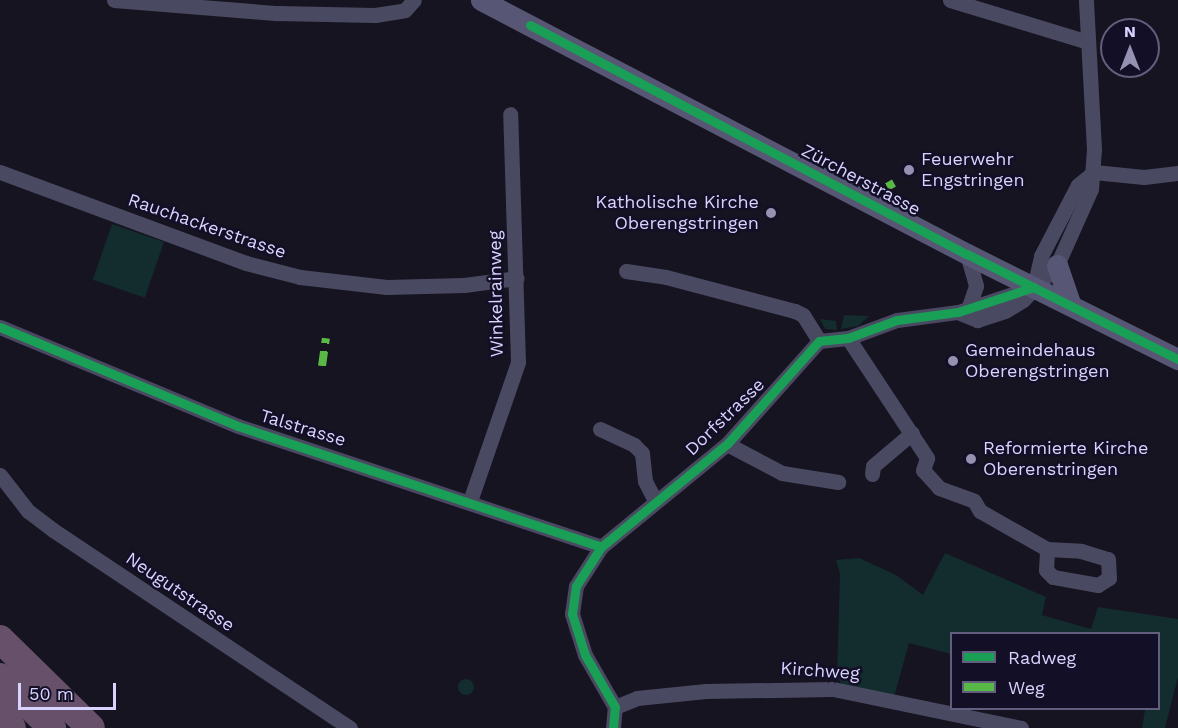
<!DOCTYPE html>
<meta charset="utf-8">
<style>
body{margin:0}
#map{position:relative;width:1178px;height:728px;overflow:hidden;background:#161421;font-family:"Work Sans",sans-serif}
div>[style]{position:absolute}
.green>*{inset:0;background:#132c2d;transform-origin:0 0}
.round{border-radius:50%}
.minor>*{height:15px;margin:-7.5px;padding:0 7.5px;transform-origin:7.5px;border-radius:7.5px;background:#4a4962}
.secondary>*{height:21px;margin:-10.5px;padding:0 10.5px;transform-origin:10.5px;border-radius:10.5px;background:#575674}
.motorway>*{height:28px;margin:-14px;padding:0 14px;transform-origin:14px;border-radius:14px;background:#67516a}
.quiet>*{height:8px;margin-top:-4px;transform-origin:0;background:repeating-linear-gradient(90deg,#58b947 0 15px,transparent 0 23px)}
.cycleway>*{height:9px;margin:-4.5px;padding:0 4.5px;transform-origin:4.5px;border-radius:4.5px;background:#1a9f57}
.dots>*{width:16px;height:16px;translate:-50% -50%;box-sizing:border-box;border:3px solid #130f26;border-radius:50%}
span{translate:-50% -50%;white-space:nowrap;text-align:center;line-height:1.15;-webkit-text-stroke:5px #130f26;paint-order:stroke}
.poi-label{font-size:18px;color:#d9d4ff}
.left{translate:0 -50%;text-align:left}
.right{translate:-100% -50%;text-align:right}
.street-label{font-size:18px;color:#d9d4ff}
.legend{position:absolute;left:950px;top:632px;width:210px;height:78px;box-sizing:border-box;background:#130f26;border:2px solid #625e7d;margin:0;padding:8px 10px;list-style:none;font-size:18px;color:#d9d4ff}
.legend li{display:flex;align-items:center;gap:12px;height:30px}
.legend b{width:30px;border:2px solid #625e7d}
.north{position:absolute;left:1100px;top:18px;width:60px;height:60px;box-sizing:border-box;background:#130f26;border:2px solid #625e7d;border-radius:50%;rotate:0deg;font-size:16px;font-weight:700;line-height:24px;text-align:center;color:#d9d4ff}
.north::after{content:'';display:block;margin:auto;width:21px;height:27px;background:#9591b1;clip-path:polygon(50% 0,100% 100%,50% 72%,0 100%)}
.scale{position:absolute;left:18px;top:683px;width:98px;height:27px;box-sizing:border-box;border:3px solid #d9d4ff;border-top:0;padding-left:8px;font-size:18px;line-height:21px;white-space:nowrap;color:#d9d4ff;-webkit-text-stroke:4px #130f26;paint-order:stroke}
</style>
<div id="map">
<div class="green">
<div style="left:112px;top:224px;width:55px;height:59px;rotate:19deg"></div>
<div style="clip-path:polygon(844px 315px,869px 316px,858px 326px,841px 329px)"></div>
<div style="clip-path:polygon(820px 319px,836px 321px,837px 330px,825px 329px)"></div>
<div style="clip-path:polygon(945px 553px,1046px 597px,1042px 615px,1091px 629px,1098px 607px,1178px 619px,1178px 677px,1165px 728px,1142px 728px,1145px 710px,1142px 709px,1158px 708px,1158px 634px,952px 634px,951px 654px,909px 643px,894px 697px,842px 685px,837px 675px,840px 574px,836px 560px,859px 558px,896px 575px,923px 595px)"></div>
<div class="round" style="left:458px;top:679px;width:16px;height:16px"></div>
</div>
<div class="minor">
<div style="left:114px;top:0;width:164px;rotate:4.6deg"></div>
<div style="left:277px;top:13px;width:98px;rotate:1.2deg"></div>
<div style="left:375px;top:15px;width:30px;rotate:-9deg"></div>
<div style="left:405px;top:10px;width:13px;rotate:-48deg"></div>
<div style="left:950px;top:0;width:144px;rotate:16.9deg"></div>
<div style="left:0;top:172px;width:262px;rotate:20.3deg"></div>
<div style="left:246px;top:263px;width:56px;rotate:14.5deg"></div>
<div style="left:300px;top:277px;width:87px;rotate:6.6deg"></div>
<div style="left:386px;top:287px;width:78px;rotate:-1.5deg"></div>
<div style="left:464px;top:285px;width:53px;rotate:-7.5deg"></div>
<div style="left:967px;top:254px;width:33px;rotate:74deg"></div>
<div style="left:976px;top:286px;width:21px;rotate:109deg"></div>
<div style="left:626px;top:271px;width:40px;rotate:8.5deg"></div>
<div style="left:666px;top:277px;width:133px;rotate:14.8deg"></div>
<div style="left:795px;top:311px;width:9px;rotate:27deg"></div>
<div style="left:803px;top:315px;width:31px;rotate:58deg"></div>
<div style="left:1034px;top:287px;width:32px;rotate:-77deg"></div>
<div style="left:1041px;top:256px;width:80px;rotate:-62.5deg"></div>
<div style="left:1078px;top:185px;width:21px;rotate:-39deg"></div>
<div style="left:1094px;top:172px;width:50px;rotate:5.7deg"></div>
<div style="left:1144px;top:177px;width:34px;rotate:-7deg"></div>
<div style="left:958px;top:312px;width:21px;rotate:23deg"></div>
<div style="left:977px;top:320px;width:29px;rotate:-18deg"></div>
<div style="left:1005px;top:311px;width:21px;rotate:-31deg"></div>
<div style="left:1023px;top:300px;width:49px;rotate:-45.8deg"></div>
<div style="left:1057px;top:265px;width:83px;rotate:-65.9deg"></div>
<div style="left:1091px;top:189px;width:40px;rotate:-85.7deg"></div>
<div style="left:1094px;top:149px;width:149px;rotate:-93.1deg"></div>
<div style="left:0;top:327px;width:258px;rotate:22.6deg"></div>
<div style="left:238px;top:426px;width:383px;rotate:18.4deg"></div>
<div style="left:848px;top:338px;width:144px;rotate:56.6deg"></div>
<div style="left:927px;top:458px;width:13px;rotate:108deg"></div>
<div style="left:923px;top:470px;width:24px;rotate:48deg"></div>
<div style="left:939px;top:488px;width:37px;rotate:20deg"></div>
<div style="left:974px;top:501px;width:12px;rotate:59deg"></div>
<div style="left:980px;top:511px;width:77px;rotate:29.6deg"></div>
<div style="left:1047px;top:549px;width:34px;rotate:3deg"></div>
<div style="left:1081px;top:551px;width:28px;rotate:17deg"></div>
<div style="left:1108px;top:559px;width:19px;rotate:87deg"></div>
<div style="left:1109px;top:578px;width:13px;rotate:148deg"></div>
<div style="left:1098px;top:585px;width:46px;rotate:-169.9deg"></div>
<div style="left:1053px;top:577px;width:10px;rotate:-135deg"></div>
<div style="left:1046px;top:570px;width:21px;rotate:-87deg"></div>
<div style="left:600px;top:429px;width:38px;rotate:25deg"></div>
<div style="left:634px;top:445px;width:11px;rotate:45deg"></div>
<div style="left:642px;top:453px;width:28px;rotate:84deg"></div>
<div style="left:645px;top:481px;width:22px;rotate:63deg"></div>
<div style="left:727px;top:444px;width:62px;rotate:27.8deg"></div>
<div style="left:782px;top:473px;width:57px;rotate:9.1deg"></div>
<div style="left:872px;top:474px;width:8px;rotate:-83deg"></div>
<div style="left:873px;top:466px;width:51px;rotate:-40.2deg"></div>
<div style="left:0;top:475px;width:46px;rotate:52.1deg"></div>
<div style="left:28px;top:511px;width:31px;rotate:37deg"></div>
<div style="left:53px;top:530px;width:357px;rotate:33.7deg"></div>
<div style="left:470px;top:501px;width:147px;rotate:-70.9deg"></div>
<div style="left:518px;top:362px;width:248px;rotate:-91.8deg"></div>
<div style="left:615px;top:707px;width:24px;rotate:-22deg"></div>
<div style="left:637px;top:698px;width:69px;rotate:-5.8deg"></div>
<div style="left:706px;top:691px;width:127px;rotate:-0.9deg"></div>
<div style="left:833px;top:689px;width:192px;rotate:11.7deg"></div>
<div style="left:613px;top:728px;width:21px;rotate:-85deg"></div>
<div style="left:615px;top:707px;width:60px;rotate:-120deg"></div>
<div style="left:585px;top:655px;width:43px;rotate:-107.6deg"></div>
<div style="left:572px;top:614px;width:28px;rotate:-82deg"></div>
<div style="left:576px;top:586px;width:46px;rotate:-57.3deg"></div>
<div style="left:601px;top:547px;width:163px;rotate:-39.3deg"></div>
<div style="left:727px;top:444px;width:138px;rotate:-48.2deg"></div>
<div style="left:819px;top:341px;width:29px;rotate:-6deg"></div>
<div style="left:848px;top:338px;width:52px;rotate:-20.2deg"></div>
<div style="left:897px;top:320px;width:62px;rotate:-7.5deg"></div>
<div style="left:958px;top:312px;width:80px;rotate:-18.2deg"></div>
</div>
<div class="secondary">
<div style="left:481px;top:0;width:548px;rotate:27.59deg"></div>
<div style="left:967px;top:254px;width:236px;rotate:26.5deg"></div>
<div style="left:1057px;top:265px;width:43px;rotate:71.1deg"></div>
</div>
<div class="motorway">
<div style="left:0;top:639px;width:127px;rotate:44.4deg"></div>
<div style="left:0;top:677px;width:73px;rotate:44.4deg"></div>
<div style="left:0;top:708px;width:23px;rotate:59deg"></div>
</div>
<div class="quiet">
<div style="left:887px;top:187px;width:8px;rotate:-30deg"></div>
<div style="left:322px;top:366px;width:28px;rotate:-82deg"></div>
</div>
<div class="cycleway">
<div style="left:530px;top:25px;width:493px;rotate:27.7deg"></div>
<div style="left:967px;top:254px;width:236px;rotate:26.5deg"></div>
<div style="left:0;top:327px;width:258px;rotate:22.6deg"></div>
<div style="left:238px;top:426px;width:383px;rotate:18.4deg"></div>
<div style="left:613px;top:728px;width:21px;rotate:-85deg"></div>
<div style="left:615px;top:707px;width:60px;rotate:-120deg"></div>
<div style="left:585px;top:655px;width:43px;rotate:-107.6deg"></div>
<div style="left:572px;top:614px;width:28px;rotate:-82deg"></div>
<div style="left:576px;top:586px;width:46px;rotate:-57.3deg"></div>
<div style="left:601px;top:547px;width:163px;rotate:-39.3deg"></div>
<div style="left:727px;top:444px;width:138px;rotate:-48.2deg"></div>
<div style="left:819px;top:341px;width:29px;rotate:-6deg"></div>
<div style="left:848px;top:338px;width:52px;rotate:-20.2deg"></div>
<div style="left:897px;top:320px;width:62px;rotate:-7.5deg"></div>
<div style="left:958px;top:312px;width:80px;rotate:-18.2deg"></div>
</div>
<div class="dots">
<div style="left:909px;top:170px;background:#9591b1"></div>
<div style="left:771px;top:213px;background:#9591b1"></div>
<div style="left:953px;top:361px;background:#9591b1"></div>
<div style="left:971px;top:459px;background:#9591b1"></div>
</div>
<div class="poi-label">
<span class="left" style="left:921px;top:170px">Feuerwehr<br>Engstringen</span>
<span class="right" style="left:759px;top:213px">Katholische Kirche<br>Oberengstringen</span>
<span class="left" style="left:965px;top:361px">Gemeindehaus<br>Oberengstringen</span>
<span class="left" style="left:983px;top:459px">Reformierte Kirche<br>Oberenstringen</span>
</div>
<div class="street-label">
<span style="left:861px;top:180px;rotate:28deg">Zürcherstrasse</span>
<span style="left:207px;top:226px;rotate:19deg">Rauchackerstrasse</span>
<span style="left:496px;top:294px;rotate:-91deg">Winkelrainweg</span>
<span style="left:725px;top:417px;rotate:-44deg">Dorfstrasse</span>
<span style="left:303px;top:428px;rotate:17deg">Talstrasse</span>
<span style="left:180px;top:592px;rotate:34deg">Neugutstrasse</span>
<span style="left:820px;top:671px;rotate:4deg">Kirchweg</span>
</div>
<ul class="legend">
<li><b style="height:8px;background:#1a9f57"></b>Radweg</li>
<li><b style="height:8px;background:#58b947"></b>Weg</li>
</ul>
<div class="north">N</div>
<div class="scale">50 m</div>
</div>
